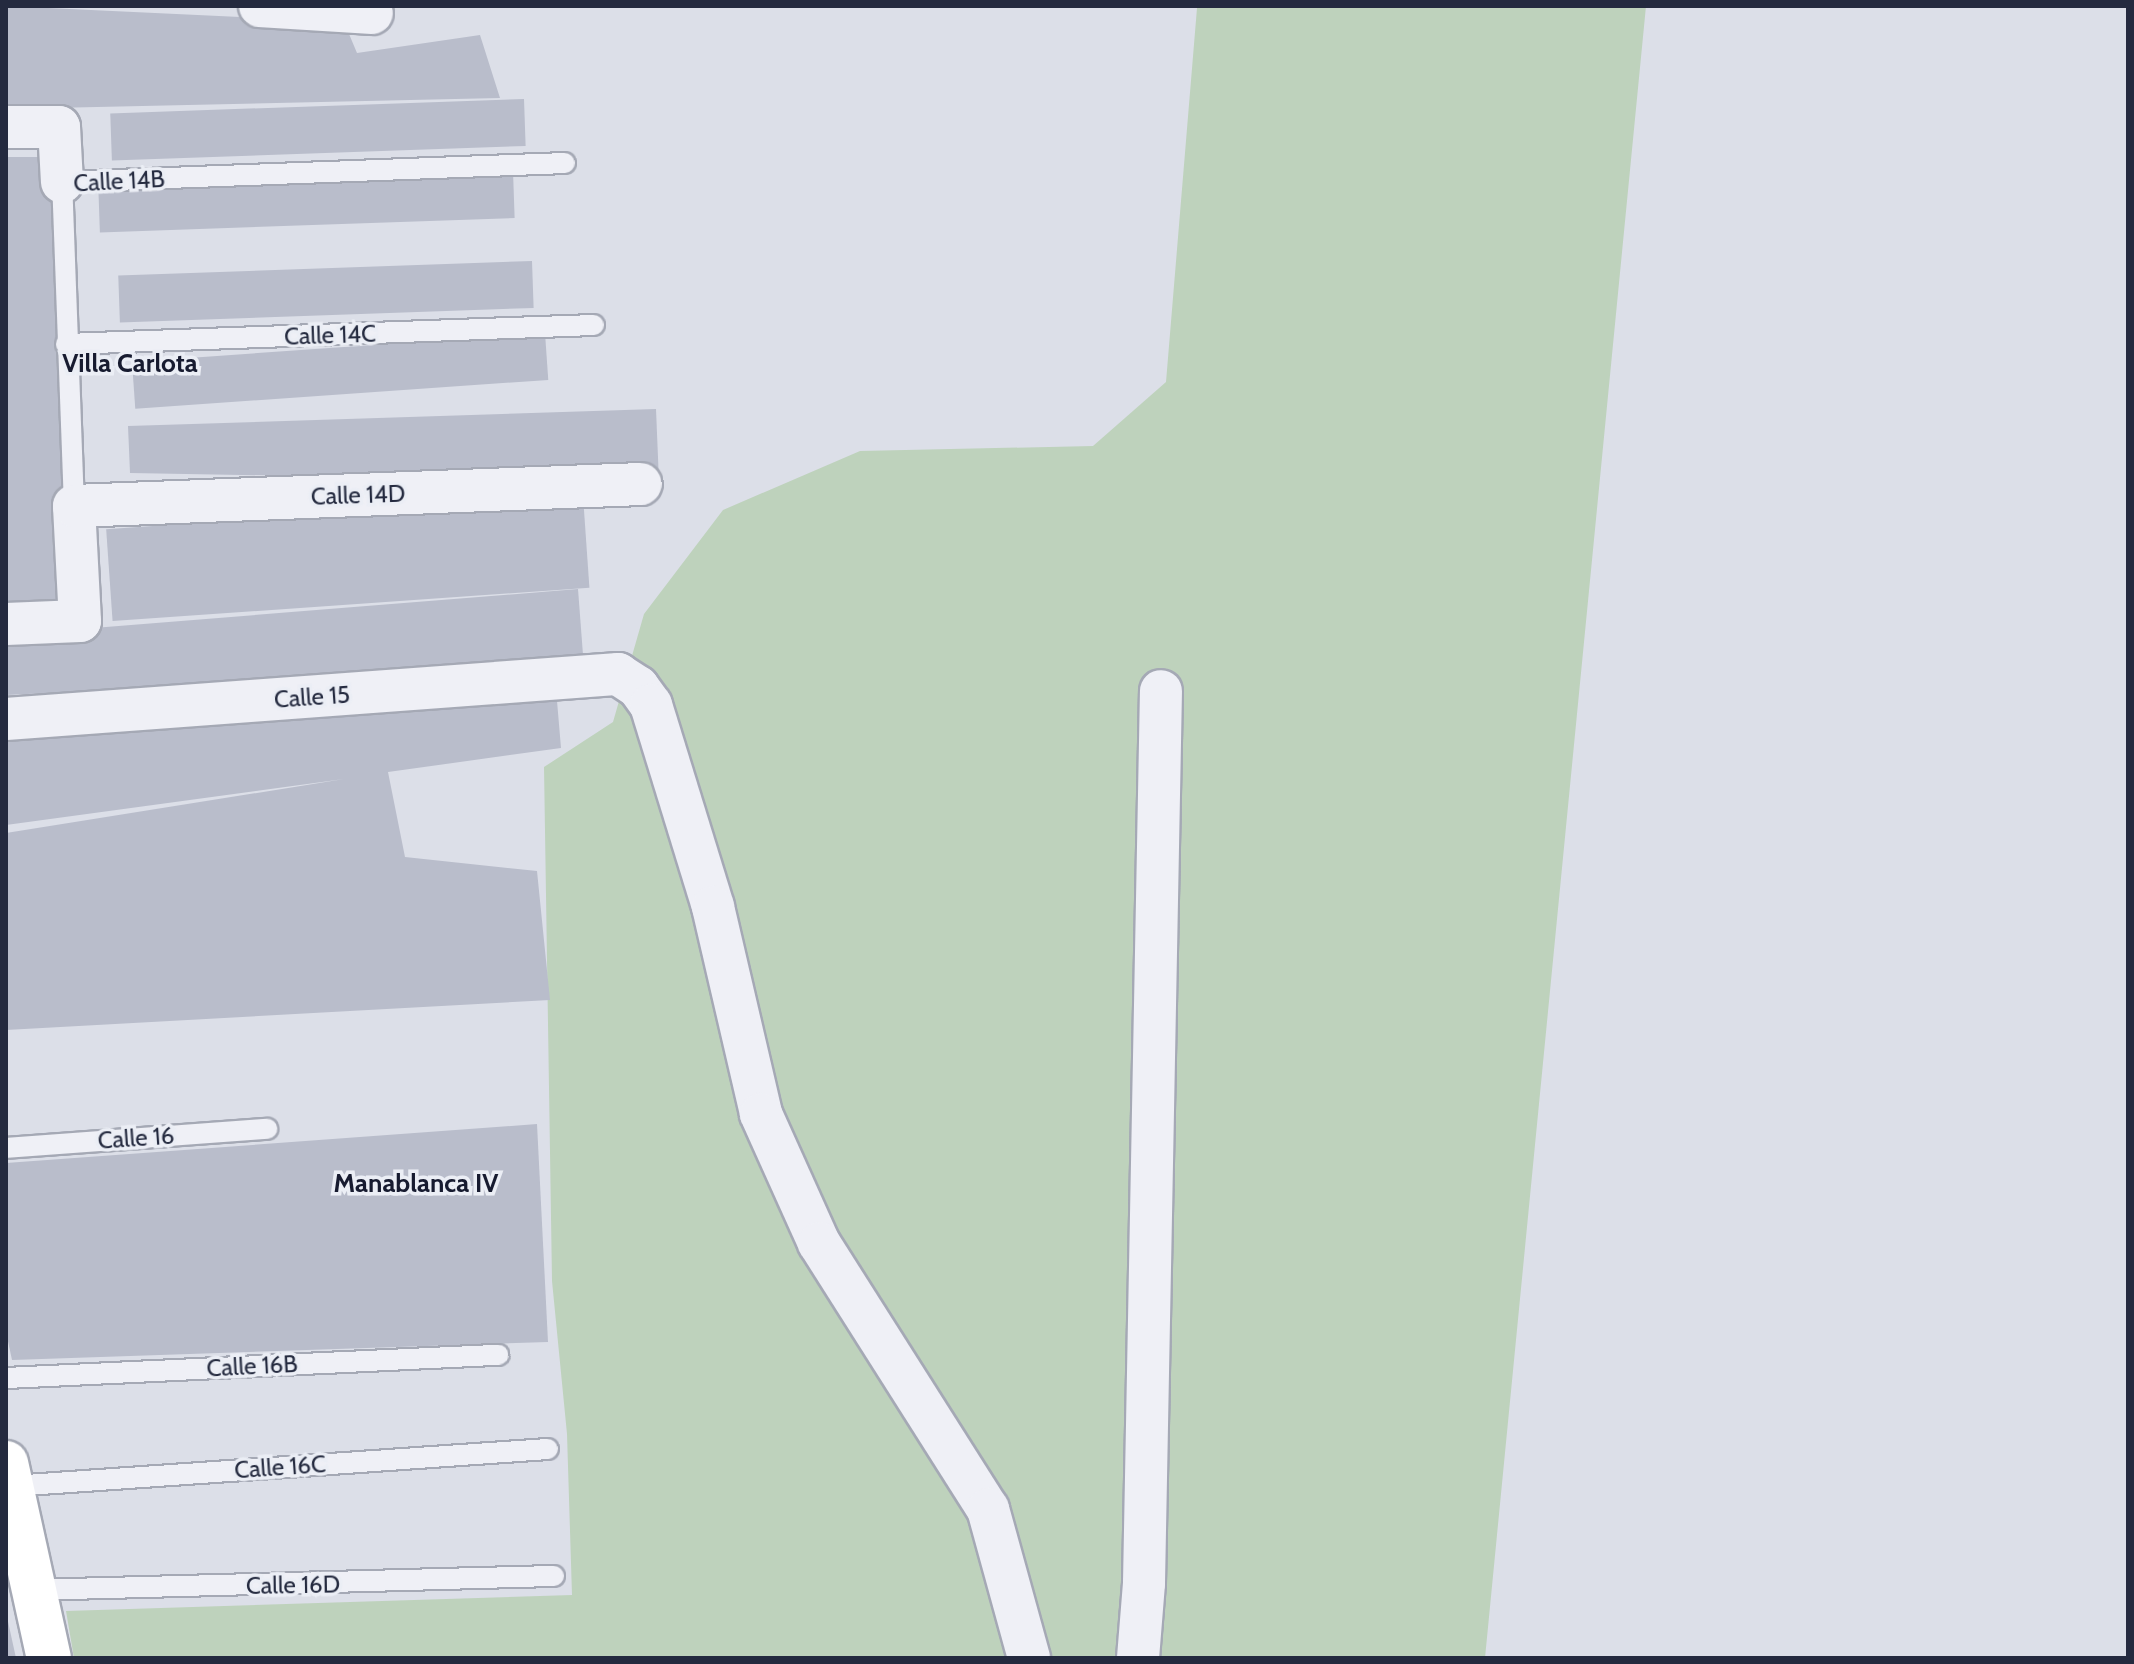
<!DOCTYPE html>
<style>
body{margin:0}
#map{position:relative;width:2134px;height:1664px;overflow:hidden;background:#dcdfe8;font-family:Cabin,sans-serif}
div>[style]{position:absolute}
.green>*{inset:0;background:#bed2bc}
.building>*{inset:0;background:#b9bdcb;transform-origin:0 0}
.roads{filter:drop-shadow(2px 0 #a5a9b5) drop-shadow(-2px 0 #a5a9b5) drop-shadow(0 2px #a5a9b5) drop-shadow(0 -2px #a5a9b5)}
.lane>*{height:20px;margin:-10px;padding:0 10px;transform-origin:10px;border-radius:10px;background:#eff0f6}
.street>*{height:42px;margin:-21px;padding:0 21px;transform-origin:21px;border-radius:21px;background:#eff0f6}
.secondary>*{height:44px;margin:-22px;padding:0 22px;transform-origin:22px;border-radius:22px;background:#fff}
span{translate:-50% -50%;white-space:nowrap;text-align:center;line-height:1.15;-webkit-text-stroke:7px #ebeef5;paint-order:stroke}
.street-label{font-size:24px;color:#242a3f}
.neighbourhood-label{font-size:26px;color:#171b30;font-weight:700}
.frame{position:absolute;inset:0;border:8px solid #242a3f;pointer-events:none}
</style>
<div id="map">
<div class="green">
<div style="clip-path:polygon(1192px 6px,1646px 6px,1485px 1658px,74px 1658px,66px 1611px,572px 1595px,567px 1434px,552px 1281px,544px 767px,613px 722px,644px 614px,723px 510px,860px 451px,1093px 446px,1166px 382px,1197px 8px)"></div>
</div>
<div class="building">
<div style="clip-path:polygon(6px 6px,344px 22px,357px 53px,480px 35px,500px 98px,6px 109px)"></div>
<div style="left:524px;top:99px;width:47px;height:414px;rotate:88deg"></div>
<div style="clip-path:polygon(6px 157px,52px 157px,66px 610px,6px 607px)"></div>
<div style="left:513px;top:171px;width:47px;height:415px;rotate:88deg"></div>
<div style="left:532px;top:261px;width:47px;height:414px;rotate:88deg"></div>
<div style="left:545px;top:333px;width:47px;height:414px;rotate:86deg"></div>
<div style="clip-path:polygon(656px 409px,659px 482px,130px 473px,128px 426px)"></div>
<div style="left:583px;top:496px;width:92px;height:478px;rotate:86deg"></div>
<div style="clip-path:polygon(578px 589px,584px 668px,6px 695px,6px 635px)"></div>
<div style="clip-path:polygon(556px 689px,561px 748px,388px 772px,405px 857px,537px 871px,550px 1000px,6px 1030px,6px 833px,344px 779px,6px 825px,6px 737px)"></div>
<div style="clip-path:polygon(537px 1124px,548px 1342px,12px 1360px,6px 1332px,6px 1163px)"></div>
<div style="clip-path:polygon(6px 1617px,7px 1617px,16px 1658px,6px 1658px)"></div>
</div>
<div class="roads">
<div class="lane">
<div style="left:66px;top:344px;width:528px;rotate:-2.06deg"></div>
<div style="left:74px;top:506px;width:324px;rotate:-92.1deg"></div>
<div style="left:62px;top:182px;width:503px;rotate:-2.16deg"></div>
<div style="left:6px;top:1148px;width:262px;rotate:-4.2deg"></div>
<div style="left:6px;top:1378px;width:493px;rotate:-2.7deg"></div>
<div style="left:12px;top:1486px;width:537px;rotate:-3.95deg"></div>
<div style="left:32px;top:1590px;width:522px;rotate:-1.54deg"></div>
</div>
<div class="street">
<div style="left:260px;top:6px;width:112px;rotate:3.6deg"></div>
<div style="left:6px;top:127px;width:53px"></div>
<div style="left:59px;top:127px;width:55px;rotate:86.9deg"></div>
<div style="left:6px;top:624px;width:74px;rotate:-2.3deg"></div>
<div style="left:80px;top:621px;width:115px;rotate:-93deg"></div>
<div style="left:74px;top:506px;width:567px;rotate:-2.22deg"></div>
<div style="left:6px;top:719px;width:614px;rotate:-4.21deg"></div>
<div style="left:618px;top:674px;width:24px;rotate:33deg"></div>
<div style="left:638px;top:687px;width:22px;rotate:54deg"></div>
<div style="left:651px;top:705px;width:211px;rotate:72.9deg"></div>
<div style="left:713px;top:907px;width:212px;rotate:76.9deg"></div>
<div style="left:761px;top:1114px;width:141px;rotate:65.8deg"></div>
<div style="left:819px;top:1243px;width:315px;rotate:57.6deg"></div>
<div style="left:988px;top:1509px;width:155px;rotate:74.6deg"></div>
<div style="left:1138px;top:1658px;width:75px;rotate:-85.4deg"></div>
<div style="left:1144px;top:1583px;width:892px;rotate:-88.91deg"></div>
</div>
<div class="secondary">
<div style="left:6px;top:1463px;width:200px;rotate:77.6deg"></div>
</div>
</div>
<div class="street-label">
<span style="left:119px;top:181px;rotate:-3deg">Calle 14B</span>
<span style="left:330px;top:335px;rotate:-2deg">Calle 14C</span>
<span style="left:358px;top:495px;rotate:-2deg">Calle 14D</span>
<span style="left:312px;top:697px;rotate:-4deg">Calle 15</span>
<span style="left:136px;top:1138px;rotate:-4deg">Calle 16</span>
<span style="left:252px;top:1366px;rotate:-3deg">Calle 16B</span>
<span style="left:280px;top:1467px;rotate:-4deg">Calle 16C</span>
<span style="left:293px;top:1585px;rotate:-1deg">Calle 16D</span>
</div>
<div class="neighbourhood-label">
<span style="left:130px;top:364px">Villa Carlota</span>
<span style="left:416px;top:1184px">Manablanca IV</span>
</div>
<div class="frame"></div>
</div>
